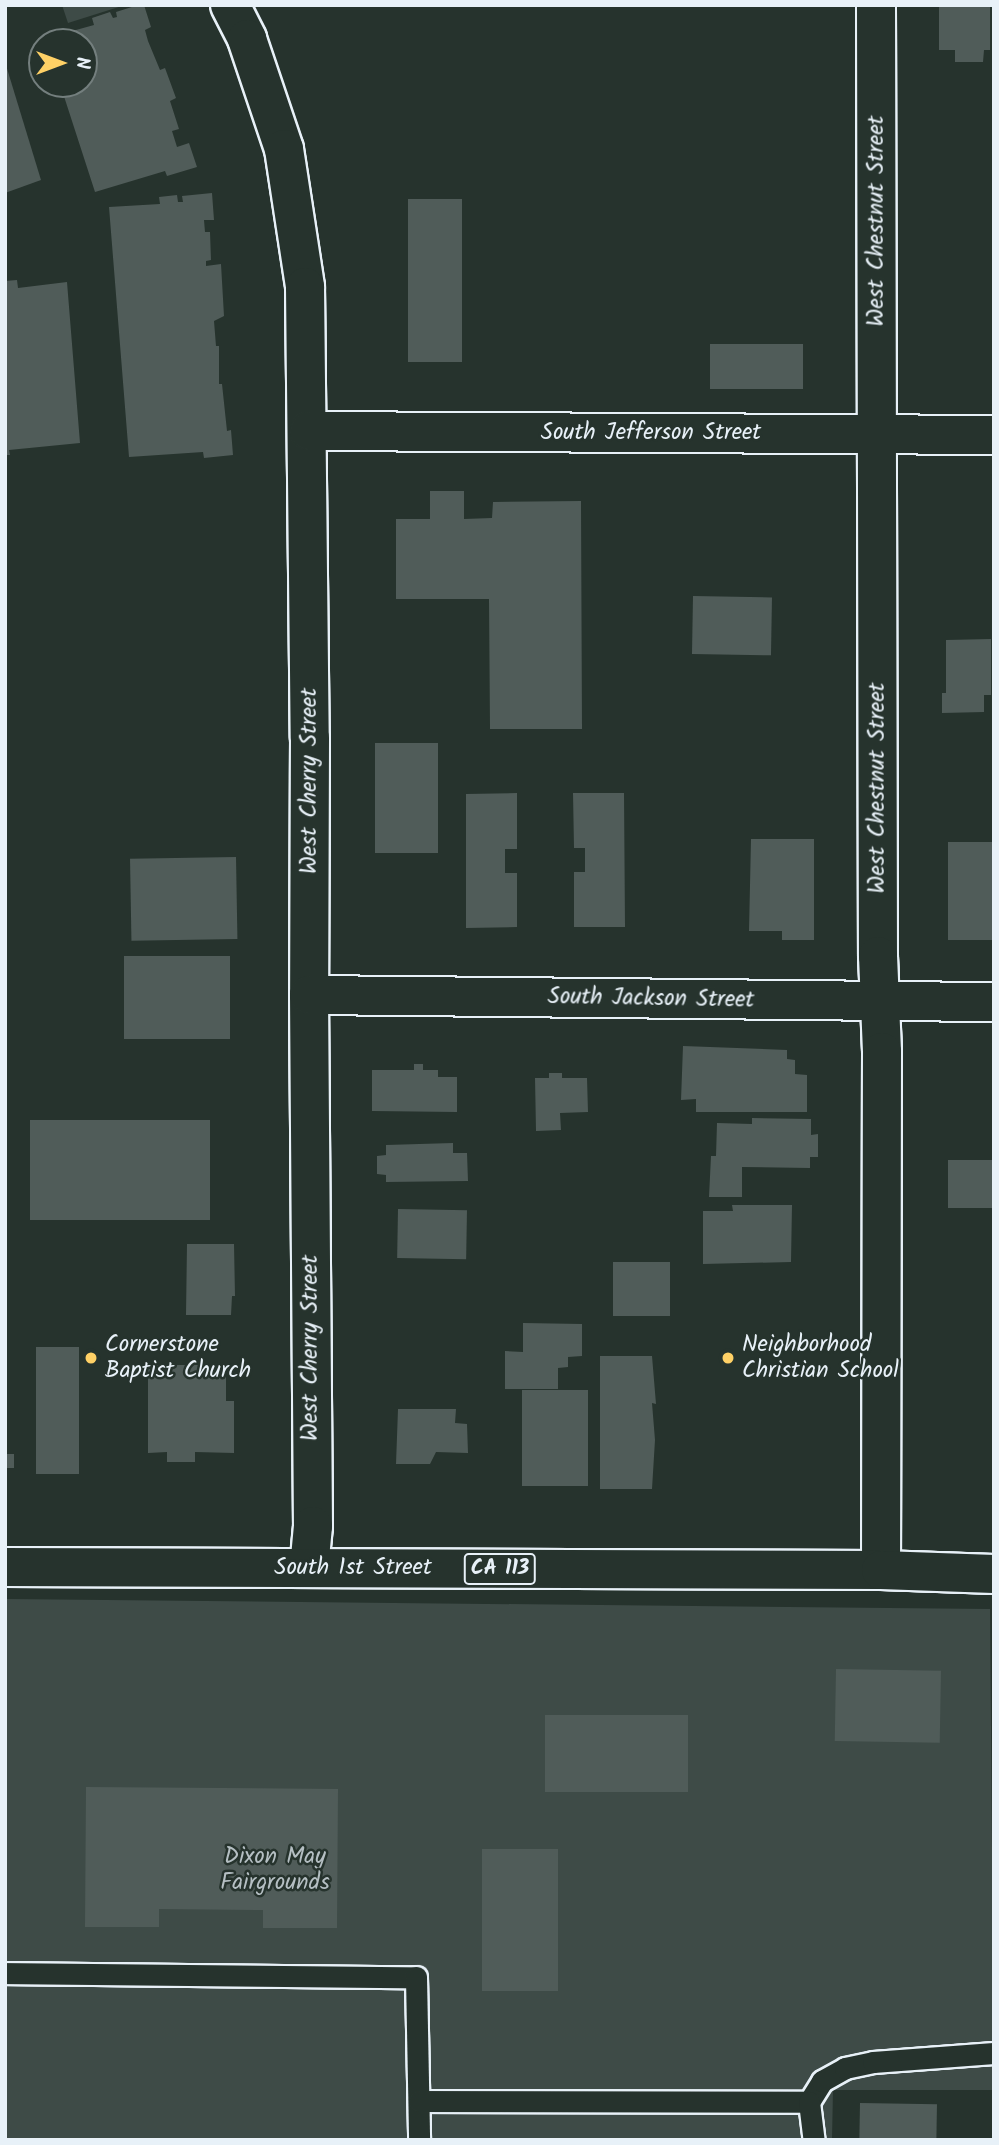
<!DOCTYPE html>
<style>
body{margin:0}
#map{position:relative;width:999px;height:2145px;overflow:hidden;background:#26332d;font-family:Kalam,sans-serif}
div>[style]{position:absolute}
.green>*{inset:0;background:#3e4b47}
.building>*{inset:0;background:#505c59;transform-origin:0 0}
.roads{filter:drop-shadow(2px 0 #e8f1f8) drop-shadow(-2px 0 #e8f1f8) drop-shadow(0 2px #e8f1f8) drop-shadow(0 -2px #e8f1f8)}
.service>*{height:21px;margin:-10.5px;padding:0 10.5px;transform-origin:10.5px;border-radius:10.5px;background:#26332d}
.minor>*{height:38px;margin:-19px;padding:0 19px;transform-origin:19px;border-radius:19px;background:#26332d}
.primary>*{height:38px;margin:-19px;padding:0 19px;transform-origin:19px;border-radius:19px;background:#26332d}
.dots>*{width:19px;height:19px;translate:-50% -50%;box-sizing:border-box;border:4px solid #26332d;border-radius:50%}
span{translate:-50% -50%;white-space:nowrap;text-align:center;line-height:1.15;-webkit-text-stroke:5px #26332d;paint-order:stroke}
.shield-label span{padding:2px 5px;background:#26332d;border:2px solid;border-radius:5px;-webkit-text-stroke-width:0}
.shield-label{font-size:21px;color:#e8f1f8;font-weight:700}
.street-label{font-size:23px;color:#e8f1f8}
.poi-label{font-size:23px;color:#e8f1f8}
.left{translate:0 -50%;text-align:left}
.park-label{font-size:23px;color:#b5bfc3}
.frame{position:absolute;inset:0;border:7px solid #e8f1f8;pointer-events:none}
.north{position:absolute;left:28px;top:28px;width:70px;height:70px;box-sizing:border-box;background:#26332d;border:2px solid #747f7e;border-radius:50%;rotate:90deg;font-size:19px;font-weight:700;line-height:28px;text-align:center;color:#e8f1f8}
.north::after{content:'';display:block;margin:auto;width:24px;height:32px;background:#ffd166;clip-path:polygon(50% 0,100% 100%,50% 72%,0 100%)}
</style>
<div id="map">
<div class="green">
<div style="clip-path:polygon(62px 5px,125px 5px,68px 23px)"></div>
<div style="clip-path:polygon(5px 1599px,990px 1609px,994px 2090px,833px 2090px,832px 2140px,5px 2140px)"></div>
</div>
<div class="building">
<div style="clip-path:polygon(138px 5px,144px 5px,151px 27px,145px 30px,148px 41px,160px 70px,165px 68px,176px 98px,170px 101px,179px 129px,172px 131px,177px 147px,189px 143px,197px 167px,167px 176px,165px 171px,95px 192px,60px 84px,84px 84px,84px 42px,49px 42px,47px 38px,94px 25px,92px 18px,110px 12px,113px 18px,117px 17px,116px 12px)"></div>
<div style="clip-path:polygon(939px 5px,990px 5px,990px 50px,984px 50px,983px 62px,955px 62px,955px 50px,939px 50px)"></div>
<div style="clip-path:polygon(5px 62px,41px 180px,5px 193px)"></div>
<div style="clip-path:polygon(212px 193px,214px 220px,204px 220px,205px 232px,210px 232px,211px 260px,206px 261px,206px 266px,221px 264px,224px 316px,214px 321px,216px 346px,219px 346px,219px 384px,222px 384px,227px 431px,231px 430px,233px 455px,204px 458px,203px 452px,129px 457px,109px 207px,160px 204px,159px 197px,177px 195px,178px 202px,183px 202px,182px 196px)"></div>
<div style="left:408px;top:199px;width:54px;height:163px"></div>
<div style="clip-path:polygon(17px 280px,18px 288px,67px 282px,80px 443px,9px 450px,10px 455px,5px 455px,5px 281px)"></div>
<div style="left:710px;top:344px;width:93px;height:45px"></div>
<div style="clip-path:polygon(430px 491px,464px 491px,464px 519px,492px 518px,493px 502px,581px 501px,582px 729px,490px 729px,489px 599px,396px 599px,396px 519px,430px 519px)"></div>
<div style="left:693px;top:596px;width:79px;height:58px;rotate:1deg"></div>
<div style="clip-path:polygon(991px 639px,991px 695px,984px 695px,984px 712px,942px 713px,942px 693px,946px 693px,946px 640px)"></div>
<div style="left:375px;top:743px;width:63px;height:110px"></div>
<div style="clip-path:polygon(517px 793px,517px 849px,505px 849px,505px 873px,517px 873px,517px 927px,466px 928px,466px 794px)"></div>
<div style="clip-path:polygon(573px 793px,624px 793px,625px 927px,574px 927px,574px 872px,585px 872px,585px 848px,574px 848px)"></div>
<div style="clip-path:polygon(751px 839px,814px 839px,814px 940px,782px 940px,782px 931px,749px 931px)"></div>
<div style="left:948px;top:842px;width:46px;height:98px"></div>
<div style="left:236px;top:857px;width:82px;height:106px;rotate:89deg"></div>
<div style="left:230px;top:956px;width:83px;height:106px;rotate:90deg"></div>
<div style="clip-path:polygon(683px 1046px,787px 1050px,787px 1059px,795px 1060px,795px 1074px,807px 1075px,807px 1112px,696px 1112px,696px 1099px,681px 1100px)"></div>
<div style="clip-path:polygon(414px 1064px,423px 1064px,423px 1070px,438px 1070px,438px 1077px,457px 1077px,457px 1112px,372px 1111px,372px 1070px,414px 1070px)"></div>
<div style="clip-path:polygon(549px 1073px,562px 1073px,562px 1078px,587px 1078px,588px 1112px,560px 1113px,561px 1130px,536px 1131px,535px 1078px,549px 1078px)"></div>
<div style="clip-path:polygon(752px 1118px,811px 1119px,811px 1135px,818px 1134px,818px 1157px,810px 1157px,810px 1168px,742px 1167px,742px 1197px,709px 1197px,711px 1156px,716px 1156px,717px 1123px,752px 1124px)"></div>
<div style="left:30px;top:1120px;width:180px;height:100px"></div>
<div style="clip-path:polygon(453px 1143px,453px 1153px,467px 1153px,468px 1181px,386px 1182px,386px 1175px,377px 1174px,377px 1156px,386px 1155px,386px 1145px)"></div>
<div style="left:948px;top:1160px;width:46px;height:48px"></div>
<div style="clip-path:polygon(732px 1205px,792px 1205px,791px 1262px,703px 1264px,703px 1211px,733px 1211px)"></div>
<div style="left:398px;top:1209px;width:69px;height:49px;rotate:1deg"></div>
<div style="clip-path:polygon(187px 1244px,234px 1244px,235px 1296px,232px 1296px,231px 1315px,186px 1315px)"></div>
<div style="left:670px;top:1262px;width:54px;height:57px;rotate:90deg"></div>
<div style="clip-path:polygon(523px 1323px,582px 1324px,582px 1356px,568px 1357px,568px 1367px,558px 1368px,558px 1389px,505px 1389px,505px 1351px,523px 1352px)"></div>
<div style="left:36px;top:1347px;width:43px;height:127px"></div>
<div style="clip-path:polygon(600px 1356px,652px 1356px,656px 1404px,652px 1403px,655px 1440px,652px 1489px,600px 1489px)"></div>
<div style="clip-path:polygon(148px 1365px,226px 1365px,226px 1401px,234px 1401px,234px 1453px,195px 1452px,195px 1462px,167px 1462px,167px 1452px,148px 1453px)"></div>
<div style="left:588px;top:1390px;width:96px;height:66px;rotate:90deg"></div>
<div style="clip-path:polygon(398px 1409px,456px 1409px,455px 1423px,467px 1424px,468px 1453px,436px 1452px,430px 1464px,396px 1464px)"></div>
<div style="left:5px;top:1454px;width:9px;height:14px"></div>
<div style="left:836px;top:1669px;width:105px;height:72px;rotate:1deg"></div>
<div style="left:545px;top:1715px;width:143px;height:77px"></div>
<div style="clip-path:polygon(86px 1787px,338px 1789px,337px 1928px,263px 1928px,263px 1910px,159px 1909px,159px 1927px,85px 1927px)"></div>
<div style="left:482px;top:1849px;width:76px;height:142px"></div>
<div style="left:860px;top:2103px;width:77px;height:37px;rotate:1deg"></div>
</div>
<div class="roads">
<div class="service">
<div style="left:5px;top:1973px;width:411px;rotate:0.6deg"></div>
<div style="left:416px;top:1977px;width:163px;rotate:88.9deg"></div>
<div style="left:419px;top:2101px;width:390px;rotate:0.1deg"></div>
<div style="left:809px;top:2102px;width:25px;rotate:-58deg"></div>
<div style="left:822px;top:2081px;width:26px;rotate:-29deg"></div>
<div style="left:845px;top:2068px;width:29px;rotate:-12deg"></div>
<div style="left:873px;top:2062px;width:121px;rotate:-4.3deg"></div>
<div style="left:809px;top:2102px;width:38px;rotate:83deg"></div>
</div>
<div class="minor">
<div style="left:230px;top:5px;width:38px;rotate:63deg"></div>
<div style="left:247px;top:39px;width:116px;rotate:71.4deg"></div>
<div style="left:284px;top:149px;width:140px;rotate:81.3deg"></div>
<div style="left:305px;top:287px;width:451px;rotate:89.4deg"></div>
<div style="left:310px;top:738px;width:257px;rotate:90.2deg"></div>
<div style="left:309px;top:995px;width:531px;rotate:89.57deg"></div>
<div style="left:313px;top:1526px;width:42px;rotate:95.4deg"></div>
<div style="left:876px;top:5px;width:951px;rotate:89.88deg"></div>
<div style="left:878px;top:956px;width:96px;rotate:87.6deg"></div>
<div style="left:882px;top:1052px;width:518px;rotate:90.11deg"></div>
<div style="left:309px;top:431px;width:685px;rotate:0.33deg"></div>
<div style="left:309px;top:995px;width:685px;rotate:0.59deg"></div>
</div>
<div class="primary">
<div style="left:5px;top:1567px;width:876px;rotate:0.2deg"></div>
<div style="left:881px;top:1570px;width:113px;rotate:2deg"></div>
</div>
</div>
<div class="dots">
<div style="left:91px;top:1358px;background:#ffd166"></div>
<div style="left:728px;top:1358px;background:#ffd166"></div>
</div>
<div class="shield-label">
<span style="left:500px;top:1569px">CA 113</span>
</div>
<div class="street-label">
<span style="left:877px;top:221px;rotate:-90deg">West Chestnut Street</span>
<span style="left:651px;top:433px">South Jefferson Street</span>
<span style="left:310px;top:781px;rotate:-90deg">West Cherry Street</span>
<span style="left:878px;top:788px;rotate:-90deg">West Chestnut Street</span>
<span style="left:651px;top:999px;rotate:1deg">South Jackson Street</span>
<span style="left:311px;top:1348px;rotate:-90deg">West Cherry Street</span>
<span style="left:353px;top:1568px">South 1st Street</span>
</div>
<div class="poi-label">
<span class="left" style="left:105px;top:1358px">Cornerstone<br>Baptist Church</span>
<span class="left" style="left:742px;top:1358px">Neighborhood<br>Christian School</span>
</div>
<div class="park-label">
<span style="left:275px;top:1870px">Dixon May<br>Fairgrounds</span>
</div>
<div class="frame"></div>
<div class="north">N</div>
</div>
